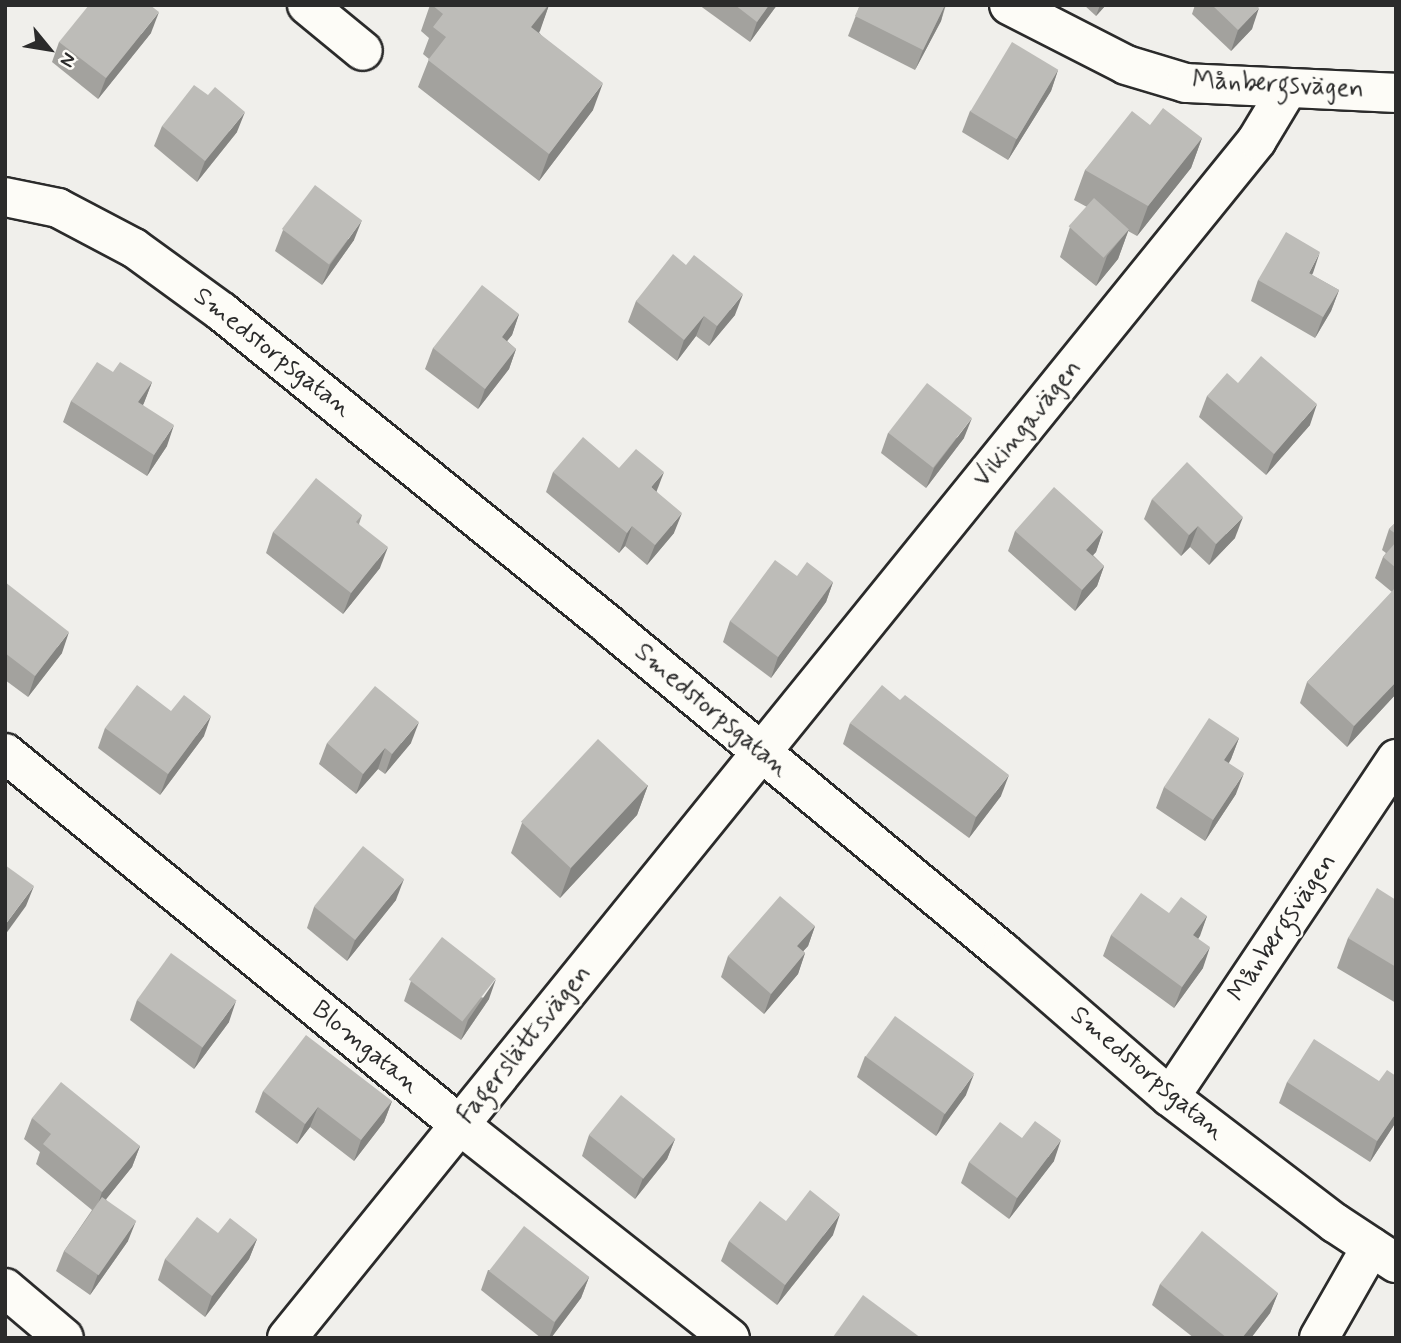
<!DOCTYPE html>
<meta charset="utf-8">
<style>
body{margin:0}
#map{position:relative;width:1401px;height:1343px;overflow:hidden;background:#f0efeb;font-family:Mynerve,sans-serif}
div>[style]{position:absolute}
.roads{filter:drop-shadow(2px 0 #2b2b2b) drop-shadow(-2px 0 #2b2b2b) drop-shadow(0 2px #2b2b2b) drop-shadow(0 -2px #2b2b2b)}
.minor>*{height:38px;margin:-19px;padding:0 19px;transform-origin:19px;border-radius:19px;background:#fdfcf7}
.wall>*{inset:0;background:#a3a29e}
.shaded-wall>*{inset:0;background:#848481}
.building>*{inset:0;background:#bdbcb8;transform-origin:0 0}
span{translate:-50% -50%;white-space:nowrap;text-align:center;line-height:1.15;-webkit-text-stroke:5px #fdfcf7;paint-order:stroke}
.street-label{font-size:26px;color:#2b2b2b}
.frame{position:absolute;inset:0;border:7px solid #2b2b2b;pointer-events:none}
.north{position:absolute;left:14px;top:14px;width:70px;height:70px;-webkit-text-stroke:5px #fdfcf7;paint-order:stroke;rotate:120deg;font-size:19px;font-weight:700;line-height:28px;text-align:center;color:#2b2b2b}
.north::after{content:'';display:block;margin:auto;width:24px;height:32px;background:#2b2b2b;clip-path:polygon(50% 0,100% 100%,50% 72%,0 100%)}
</style>
<div id="map">
<div class="roads">
<div class="minor">
<div style="left:307px;top:5px;width:72px;rotate:39.4deg"></div>
<div style="left:1009px;top:5px;width:131px;rotate:27.1deg"></div>
<div style="left:1126px;top:65px;width:63px;rotate:16.7deg"></div>
<div style="left:1186px;top:83px;width:210px;rotate:2.7deg"></div>
<div style="left:5px;top:197px;width:54px;rotate:11.7deg"></div>
<div style="left:58px;top:208px;width:86px;rotate:27.8deg"></div>
<div style="left:134px;top:248px;width:109px;rotate:36deg"></div>
<div style="left:222px;top:312px;width:497px;rotate:39deg"></div>
<div style="left:608px;top:625px;width:513px;rotate:39.62deg"></div>
<div style="left:1003px;top:952px;width:221px;rotate:41deg"></div>
<div style="left:1170px;top:1097px;width:208px;rotate:37.4deg"></div>
<div style="left:1335px;top:1223px;width:73px;rotate:33.3deg"></div>
<div style="left:5px;top:753px;width:588px;rotate:39.27deg"></div>
<div style="left:460px;top:1125px;width:344px;rotate:38.3deg"></div>
<div style="left:1170px;top:1097px;width:407px;rotate:-56.2deg"></div>
<div style="left:5px;top:1288px;width:77px;rotate:40.3deg"></div>
<div style="left:287px;top:1338px;width:1541px;rotate:-51deg"></div>
<div style="left:1257px;top:140px;width:58px;rotate:-59deg"></div>
<div style="left:1319px;top:1338px;width:105px;rotate:-60.3deg"></div>
</div>
</div>
<div class="wall">
<div style="clip-path:polygon(430px 5px,549px 5px,539px 32px,593px 110px,539px 181px,418px 87px,429px 59px,423px 54px,429px 38px,421px 31px)"></div>
<div style="clip-path:polygon(699px 5px,777px 5px,750px 42px)"></div>
<div style="clip-path:polygon(860px 5px,946px 5px,941px 21px,915px 70px,848px 36px)"></div>
<div style="clip-path:polygon(1084px 5px,1106px 5px,1096px 16px)"></div>
<div style="clip-path:polygon(1195px 5px,1256px 5px,1252px 29px,1231px 51px,1192px 14px)"></div>
<div style="clip-path:polygon(151px 33px,98px 99px,52px 62px,59px 42px)"></div>
<div style="clip-path:polygon(1058px 70px,1051px 91px,1008px 160px,962px 132px,970px 111px)"></div>
<div style="clip-path:polygon(1150px 125px,1202px 138px,1191px 168px,1137px 236px,1128px 231px,1118px 259px,1096px 286px,1060px 257px,1070px 227px,1087px 207px,1074px 200px,1085px 170px)"></div>
<div style="clip-path:polygon(162px 126px,237px 132px,197px 182px,154px 146px)"></div>
<div style="clip-path:polygon(283px 230px,354px 240px,322px 285px,275px 251px)"></div>
<div style="clip-path:polygon(686px 265px,735px 315px,709px 346px,696px 336px,677px 361px,628px 322px,636px 301px)"></div>
<div style="clip-path:polygon(1312px 275px,1339px 290px,1331px 311px,1315px 338px,1251px 301px,1258px 280px)"></div>
<div style="clip-path:polygon(519px 314px,512px 335px,507px 341px,516px 349px,509px 369px,478px 409px,425px 369px,433px 348px)"></div>
<div style="clip-path:polygon(113px 372px,152px 382px,143px 405px,167px 446px,147px 476px,63px 422px,71px 401px)"></div>
<div style="clip-path:polygon(1238px 383px,1310px 425px,1266px 475px,1199px 417px,1207px 396px)"></div>
<div style="clip-path:polygon(888px 433px,964px 438px,926px 488px,881px 453px)"></div>
<div style="clip-path:polygon(619px 468px,657px 492px,674px 533px,647px 565px,625px 546px,619px 553px,546px 492px,553px 472px)"></div>
<div style="clip-path:polygon(1152px 499px,1235px 538px,1209px 565px,1190px 547px,1181px 556px,1144px 519px)"></div>
<div style="clip-path:polygon(362px 515px,359px 524px,380px 568px,343px 614px,266px 553px,273px 532px)"></div>
<div style="clip-path:polygon(1396px 522px,1396px 694px,1347px 747px,1300px 703px,1307px 682px,1392px 592px,1375px 578px,1383px 557px,1386px 553px,1382px 550px,1389px 529px)"></div>
<div style="clip-path:polygon(1015px 531px,1103px 531px,1096px 552px,1093px 555px,1104px 566px,1097px 586px,1075px 611px,1008px 551px)"></div>
<div style="clip-path:polygon(5px 582px,62px 653px,28px 697px,5px 680px)"></div>
<div style="clip-path:polygon(833px 582px,826px 602px,771px 678px,723px 642px,730px 621px)"></div>
<div style="clip-path:polygon(850px 723px,1001px 796px,969px 838px,843px 744px)"></div>
<div style="clip-path:polygon(105px 728px,204px 736px,160px 795px,98px 748px)"></div>
<div style="clip-path:polygon(1239px 738px,1231px 759px,1229px 763px,1236px 794px,1205px 841px,1156px 808px,1164px 787px)"></div>
<div style="clip-path:polygon(327px 743px,411px 743px,385px 774px,378px 769px,356px 794px,319px 764px)"></div>
<div style="clip-path:polygon(648px 785px,637px 815px,560px 898px,511px 853px,522px 823px)"></div>
<div style="clip-path:polygon(396px 900px,347px 961px,307px 928px,314px 907px)"></div>
<div style="clip-path:polygon(1396px 900px,1396px 1003px,1337px 968px,1348px 938px)"></div>
<div style="clip-path:polygon(1169px 913px,1207px 916px,1198px 939px,1203px 968px,1174px 1008px,1103px 956px,1111px 935px)"></div>
<div style="clip-path:polygon(815px 926px,808px 946px,803px 951px,805px 953px,798px 974px,764px 1014px,721px 977px,728px 956px)"></div>
<div style="clip-path:polygon(411px 981px,489px 999px,461px 1040px,404px 1001px)"></div>
<div style="clip-path:polygon(137px 1000px,229px 1022px,194px 1069px,130px 1020px)"></div>
<div style="clip-path:polygon(865px 1056px,966px 1095px,936px 1136px,857px 1077px)"></div>
<div style="clip-path:polygon(1379px 1081px,1396px 1122px,1370px 1162px,1279px 1103px,1287px 1082px)"></div>
<div style="clip-path:polygon(263px 1091px,392px 1101px,384px 1122px,354px 1161px,310px 1127px,297px 1144px,255px 1112px)"></div>
<div style="clip-path:polygon(32px 1118px,140px 1146px,132px 1167px,106px 1199px,128px 1241px,90px 1295px,56px 1271px,64px 1251px,92px 1210px,36px 1164px,40px 1152px,24px 1139px)"></div>
<div style="clip-path:polygon(589px 1135px,675px 1139px,667px 1159px,635px 1199px,582px 1156px)"></div>
<div style="clip-path:polygon(1022px 1138px,1054px 1161px,1009px 1219px,961px 1183px,969px 1162px)"></div>
<div style="clip-path:polygon(833px 1235px,777px 1305px,721px 1261px,729px 1241px)"></div>
<div style="clip-path:polygon(257px 1239px,249px 1259px,205px 1317px,158px 1280px,165px 1259px)"></div>
<div style="clip-path:polygon(488px 1270px,589px 1277px,581px 1298px,551px 1338px,541px 1338px,481px 1290px)"></div>
<div style="clip-path:polygon(1160px 1284px,1278px 1293px,1270px 1313px,1251px 1338px,1194px 1338px,1152px 1305px)"></div>
</div>
<div class="shaded-wall">
<div style="clip-path:polygon(549px 5px,540px 31px,521px 54px,531px 27px)"></div>
<div style="clip-path:polygon(769px 5px,777px 5px,750px 42px,757px 22px)"></div>
<div style="clip-path:polygon(945px 5px,941px 21px,915px 70px,923px 50px)"></div>
<div style="clip-path:polygon(1100px 5px,1106px 5px,1096px 16px)"></div>
<div style="clip-path:polygon(1259px 8px,1252px 29px,1231px 51px,1238px 30px)"></div>
<div style="clip-path:polygon(159px 12px,151px 33px,98px 99px,106px 78px)"></div>
<div style="clip-path:polygon(1058px 70px,1051px 91px,1008px 160px,1016px 140px)"></div>
<div style="clip-path:polygon(603px 83px,593px 110px,539px 181px,549px 154px)"></div>
<div style="clip-path:polygon(245px 112px,237px 132px,197px 182px,205px 161px)"></div>
<div style="clip-path:polygon(1202px 138px,1191px 168px,1137px 236px,1148px 206px)"></div>
<div style="clip-path:polygon(362px 220px,354px 240px,322px 285px,330px 265px)"></div>
<div style="clip-path:polygon(1129px 229px,1118px 259px,1096px 286px,1107px 256px)"></div>
<div style="clip-path:polygon(1320px 252px,1313px 273px,1301px 294px,1309px 273px)"></div>
<div style="clip-path:polygon(1339px 290px,1331px 311px,1315px 338px,1323px 317px)"></div>
<div style="clip-path:polygon(743px 294px,735px 315px,709px 346px,717px 326px)"></div>
<div style="clip-path:polygon(519px 314px,512px 335px,494px 357px,502px 337px)"></div>
<div style="clip-path:polygon(704px 316px,696px 336px,677px 361px,684px 340px)"></div>
<div style="clip-path:polygon(516px 349px,509px 369px,478px 409px,485px 389px)"></div>
<div style="clip-path:polygon(152px 382px,144px 403px,131px 423px,138px 402px)"></div>
<div style="clip-path:polygon(1317px 404px,1310px 425px,1266px 475px,1274px 454px)"></div>
<div style="clip-path:polygon(972px 418px,964px 438px,926px 488px,934px 468px)"></div>
<div style="clip-path:polygon(174px 425px,167px 446px,147px 476px,154px 455px)"></div>
<div style="clip-path:polygon(664px 472px,656px 493px,651px 487px)"></div>
<div style="clip-path:polygon(682px 513px,674px 533px,647px 565px,655px 545px)"></div>
<div style="clip-path:polygon(1243px 517px,1235px 538px,1209px 565px,1216px 544px)"></div>
<div style="clip-path:polygon(632px 526px,625px 546px,619px 553px,627px 533px)"></div>
<div style="clip-path:polygon(1198px 526px,1190px 547px,1181px 556px,1189px 535px)"></div>
<div style="clip-path:polygon(1103px 531px,1096px 552px,1079px 570px,1086px 550px)"></div>
<div style="clip-path:polygon(388px 547px,380px 568px,343px 614px,351px 593px)"></div>
<div style="clip-path:polygon(1104px 566px,1097px 586px,1075px 611px,1082px 590px)"></div>
<div style="clip-path:polygon(833px 582px,826px 602px,771px 678px,778px 657px)"></div>
<div style="clip-path:polygon(69px 632px,62px 653px,28px 697px,35px 676px)"></div>
<div style="clip-path:polygon(1396px 682px,1396px 694px,1347px 747px,1354px 726px)"></div>
<div style="clip-path:polygon(211px 716px,204px 736px,160px 795px,168px 774px)"></div>
<div style="clip-path:polygon(419px 722px,411px 743px,385px 774px,392px 754px)"></div>
<div style="clip-path:polygon(1239px 738px,1231px 759px,1217px 781px,1224px 760px)"></div>
<div style="clip-path:polygon(385px 748px,378px 769px,356px 794px,363px 774px)"></div>
<div style="clip-path:polygon(1244px 773px,1236px 794px,1205px 841px,1213px 820px)"></div>
<div style="clip-path:polygon(1009px 775px,1001px 796px,969px 838px,976px 817px)"></div>
<div style="clip-path:polygon(648px 785px,637px 815px,560px 898px,571px 868px)"></div>
<div style="clip-path:polygon(404px 879px,396px 900px,347px 961px,355px 940px)"></div>
<div style="clip-path:polygon(34px 886px,26px 906px,5px 935px,5px 925px)"></div>
<div style="clip-path:polygon(1207px 916px,1200px 936px,1186px 956px,1193px 935px)"></div>
<div style="clip-path:polygon(815px 926px,808px 946px,789px 967px,797px 946px)"></div>
<div style="clip-path:polygon(1210px 947px,1203px 968px,1174px 1008px,1182px 987px)"></div>
<div style="clip-path:polygon(805px 953px,798px 974px,764px 1014px,771px 994px)"></div>
<div style="clip-path:polygon(496px 979px,489px 999px,461px 1040px,468px 1020px)"></div>
<div style="clip-path:polygon(236px 1001px,229px 1022px,194px 1069px,202px 1048px)"></div>
<div style="clip-path:polygon(974px 1074px,966px 1095px,936px 1136px,944px 1115px)"></div>
<div style="clip-path:polygon(392px 1101px,384px 1122px,354px 1161px,361px 1140px)"></div>
<div style="clip-path:polygon(318px 1107px,310px 1127px,297px 1144px,305px 1124px)"></div>
<div style="clip-path:polygon(1396px 1113px,1396px 1122px,1370px 1162px,1377px 1141px)"></div>
<div style="clip-path:polygon(675px 1139px,667px 1159px,635px 1199px,643px 1178px)"></div>
<div style="clip-path:polygon(1061px 1140px,1054px 1161px,1009px 1219px,1017px 1198px)"></div>
<div style="clip-path:polygon(140px 1146px,132px 1167px,95px 1213px,102px 1192px)"></div>
<div style="clip-path:polygon(840px 1214px,833px 1235px,777px 1305px,785px 1285px)"></div>
<div style="clip-path:polygon(136px 1221px,128px 1241px,90px 1295px,98px 1274px)"></div>
<div style="clip-path:polygon(257px 1239px,249px 1259px,205px 1317px,212px 1296px)"></div>
<div style="clip-path:polygon(589px 1277px,581px 1298px,551px 1338px,549px 1338px,555px 1322px)"></div>
<div style="clip-path:polygon(1278px 1293px,1270px 1313px,1251px 1338px,1242px 1338px)"></div>
</div>
<div class="building">
<div style="clip-path:polygon(89px 5px,150px 5px,159px 12px,106px 78px,59px 42px)"></div>
<div style="clip-path:polygon(432px 5px,548px 5px,531px 27px,603px 83px,549px 154px,428px 60px,446px 37px,433px 27px,443px 14px)"></div>
<div style="clip-path:polygon(735px 5px,769px 5px,757px 22px)"></div>
<div style="clip-path:polygon(860px 5px,945px 5px,923px 50px,855px 16px)"></div>
<div style="clip-path:polygon(1212px 5px,1256px 5px,1259px 8px,1238px 30px)"></div>
<div style="left:1012px;top:42px;width:54px;height:81px;rotate:31deg"></div>
<div style="clip-path:polygon(194px 85px,208px 95px,215px 87px,245px 112px,205px 161px,162px 126px)"></div>
<div style="clip-path:polygon(1163px 108px,1202px 138px,1148px 206px,1085px 170px,1132px 111px,1150px 125px)"></div>
<div style="left:315px;top:185px;width:59px;height:55px;rotate:37deg"></div>
<div style="left:1094px;top:198px;width:47px;height:38px;rotate:42deg"></div>
<div style="clip-path:polygon(1286px 232px,1320px 252px,1309px 273px,1339px 290px,1323px 317px,1258px 280px)"></div>
<div style="clip-path:polygon(673px 254px,686px 265px,694px 255px,743px 294px,717px 326px,704px 316px,684px 340px,636px 301px)"></div>
<div style="clip-path:polygon(482px 285px,519px 314px,502px 337px,516px 349px,485px 389px,433px 348px)"></div>
<div style="clip-path:polygon(1261px 356px,1317px 404px,1274px 454px,1207px 396px,1227px 373px,1238px 383px)"></div>
<div style="clip-path:polygon(97px 362px,113px 372px,120px 362px,152px 382px,138px 402px,174px 425px,154px 455px,71px 401px)"></div>
<div style="left:927px;top:383px;width:57px;height:63px;rotate:38deg"></div>
<div style="clip-path:polygon(583px 437px,619px 468px,636px 449px,664px 472px,651px 487px,682px 513px,655px 545px,632px 526px,627px 533px,553px 472px)"></div>
<div style="clip-path:polygon(1187px 462px,1243px 517px,1216px 544px,1198px 526px,1189px 535px,1152px 499px)"></div>
<div style="clip-path:polygon(316px 478px,362px 515px,356px 522px,388px 547px,351px 593px,273px 532px)"></div>
<div style="clip-path:polygon(1054px 487px,1103px 531px,1086px 550px,1104px 566px,1082px 590px,1015px 531px)"></div>
<div style="clip-path:polygon(1396px 522px,1396px 534px,1389px 529px)"></div>
<div style="clip-path:polygon(1396px 542px,1396px 568px,1383px 557px)"></div>
<div style="clip-path:polygon(775px 560px,797px 576px,807px 562px,833px 582px,778px 657px,730px 621px)"></div>
<div style="clip-path:polygon(5px 582px,69px 632px,35px 676px,5px 653px)"></div>
<div style="clip-path:polygon(1396px 587px,1396px 682px,1354px 726px,1307px 682px)"></div>
<div style="clip-path:polygon(137px 685px,171px 711px,184px 695px,211px 716px,168px 774px,105px 728px)"></div>
<div style="clip-path:polygon(882px 685px,900px 700px,905px 695px,1009px 775px,976px 817px,850px 723px)"></div>
<div style="clip-path:polygon(375px 686px,419px 722px,392px 754px,385px 748px,363px 774px,327px 743px)"></div>
<div style="clip-path:polygon(1209px 718px,1239px 738px,1224px 760px,1244px 773px,1213px 820px,1164px 787px)"></div>
<div style="left:598px;top:739px;width:68px;height:113px;rotate:43deg"></div>
<div style="left:363px;top:846px;width:53px;height:78px;rotate:39deg"></div>
<div style="clip-path:polygon(5px 865px,34px 886px,5px 925px)"></div>
<div style="clip-path:polygon(1377px 888px,1396px 900px,1396px 967px,1348px 938px)"></div>
<div style="clip-path:polygon(1141px 893px,1169px 913px,1181px 897px,1207px 916px,1193px 935px,1210px 947px,1182px 987px,1111px 935px)"></div>
<div style="clip-path:polygon(780px 896px,815px 926px,797px 946px,805px 953px,771px 994px,728px 956px)"></div>
<div style="left:442px;top:937px;width:68px;height:54px;rotate:38deg"></div>
<div style="left:171px;top:953px;width:81px;height:58px;rotate:36deg"></div>
<div style="left:895px;top:1016px;width:98px;height:50px;rotate:36deg"></div>
<div style="clip-path:polygon(306px 1035px,392px 1101px,361px 1140px,318px 1107px,305px 1124px,263px 1091px)"></div>
<div style="clip-path:polygon(1314px 1039px,1379px 1081px,1387px 1070px,1396px 1076px,1396px 1113px,1377px 1141px,1287px 1082px)"></div>
<div style="clip-path:polygon(61px 1082px,140px 1146px,102px 1192px,43px 1144px,51px 1134px,32px 1118px)"></div>
<div style="left:621px;top:1095px;width:70px;height:51px;rotate:39deg"></div>
<div style="clip-path:polygon(1035px 1121px,1061px 1140px,1017px 1198px,969px 1162px,1000px 1122px,1022px 1138px)"></div>
<div style="clip-path:polygon(810px 1190px,840px 1214px,785px 1285px,729px 1241px,760px 1201px,786px 1221px)"></div>
<div style="left:102px;top:1197px;width:42px;height:66px;rotate:35deg"></div>
<div style="clip-path:polygon(197px 1217px,218px 1233px,230px 1218px,257px 1239px,212px 1296px,165px 1259px)"></div>
<div style="left:524px;top:1226px;width:83px;height:57px;rotate:38deg"></div>
<div style="clip-path:polygon(1202px 1231px,1278px 1293px,1242px 1338px,1227px 1338px,1160px 1284px)"></div>
<div style="clip-path:polygon(863px 1295px,921px 1338px,834px 1338px,833px 1337px)"></div>
</div>
<div class="street-label">
<span style="left:1278px;top:86px;rotate:3deg">Månbergsvägen</span>
<span style="left:272px;top:353px;rotate:38deg">Smedstorpsgatan</span>
<span style="left:1028px;top:424px;rotate:-51deg">Vikingavägen</span>
<span style="left:711px;top:711px;rotate:40deg">Smedstorpsgatan</span>
<span style="left:1283px;top:928px;rotate:-56deg">Månbergsvägen</span>
<span style="left:525px;top:1045px;rotate:-51deg">Fagerslättsvägen</span>
<span style="left:365px;top:1048px;rotate:39deg">Blomgatan</span>
<span style="left:1147px;top:1074px;rotate:40deg">Smedstorpsgatan</span>
</div>
<div class="frame"></div>
<div class="north">N</div>
</div>
